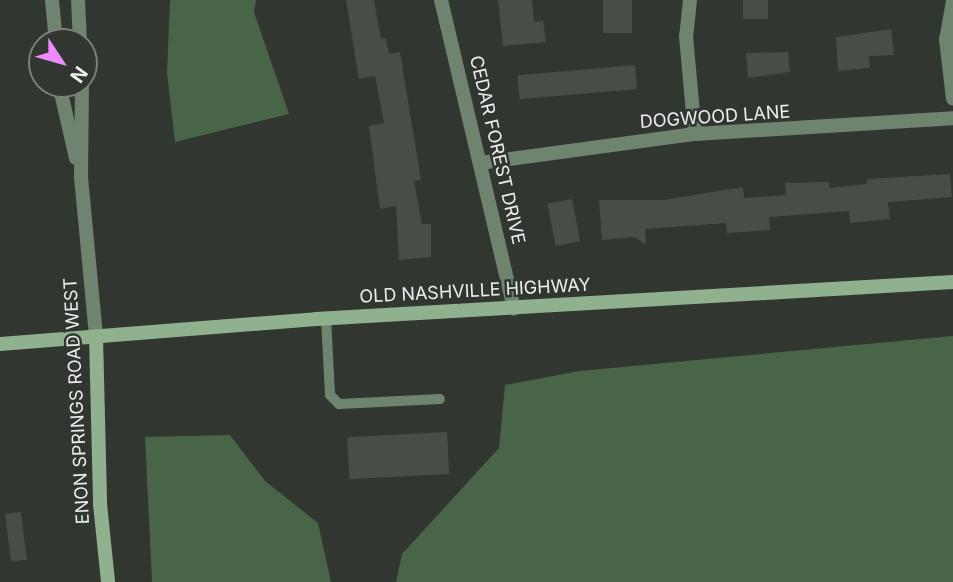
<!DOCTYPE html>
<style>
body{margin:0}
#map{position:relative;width:953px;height:582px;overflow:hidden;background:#323631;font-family:Inter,sans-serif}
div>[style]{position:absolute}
.green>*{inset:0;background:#486547}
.building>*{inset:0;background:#494d48;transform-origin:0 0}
.lane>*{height:10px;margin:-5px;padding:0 5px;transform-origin:5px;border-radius:5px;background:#6f846e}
.street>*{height:14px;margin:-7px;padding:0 7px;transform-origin:7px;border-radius:7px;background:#6f846e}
.secondary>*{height:14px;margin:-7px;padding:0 7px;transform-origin:7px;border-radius:7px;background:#8fb18d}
span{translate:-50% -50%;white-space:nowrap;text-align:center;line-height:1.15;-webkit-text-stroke:5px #323631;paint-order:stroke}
.street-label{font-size:18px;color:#ebeeeb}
.north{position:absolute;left:28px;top:28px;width:70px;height:70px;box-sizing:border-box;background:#323631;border:2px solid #7c807b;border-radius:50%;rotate:126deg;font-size:19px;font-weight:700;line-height:28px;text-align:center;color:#ebeeeb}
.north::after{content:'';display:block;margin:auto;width:24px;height:32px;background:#ee8bf8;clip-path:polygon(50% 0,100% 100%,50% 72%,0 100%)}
</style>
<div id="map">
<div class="green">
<div style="clip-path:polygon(170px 0,256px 0,254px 12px,289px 114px,175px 142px,167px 73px)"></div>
<div style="clip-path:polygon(953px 336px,953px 582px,396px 582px,402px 554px,499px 448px,505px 385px,579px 371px)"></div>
<div style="clip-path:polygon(230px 435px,265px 481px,318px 523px,331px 582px,152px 582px,145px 437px)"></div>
</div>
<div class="building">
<div style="clip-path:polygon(346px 0,374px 0,381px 39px,386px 38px,389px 54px,400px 52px,421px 180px,414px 181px,422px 224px,431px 224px,431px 257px,399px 260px,396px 206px,380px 209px,369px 126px,384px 123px,375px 76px,359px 79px)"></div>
<div style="clip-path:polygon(498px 0,532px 0,534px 22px,543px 21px,546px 42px,503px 46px)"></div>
<div style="left:603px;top:0;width:29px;height:33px"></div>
<div style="left:743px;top:0;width:25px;height:19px"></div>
<div style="clip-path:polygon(891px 29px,894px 55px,869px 56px,870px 68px,838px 71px,836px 37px)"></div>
<div style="clip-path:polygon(788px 52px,790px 72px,748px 78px,746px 53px)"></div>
<div style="left:635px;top:65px;width:24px;height:118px;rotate:85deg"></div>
<div style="clip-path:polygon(950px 174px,952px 197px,888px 202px,890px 219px,850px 223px,849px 211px,769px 217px,770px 230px,727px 233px,726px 223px,645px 229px,646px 245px,635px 237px,602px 240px,599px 200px,664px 200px,743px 187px,744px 198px,786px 195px,785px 183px,829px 182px,829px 188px,867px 184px,867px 179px)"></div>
<div style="left:572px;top:199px;width:43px;height:25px;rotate:79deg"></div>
<div style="left:447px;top:432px;width:42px;height:100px;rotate:87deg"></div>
<div style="left:21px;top:512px;width:48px;height:16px;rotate:83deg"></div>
</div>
<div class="lane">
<div style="left:326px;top:318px;width:77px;rotate:87deg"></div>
<div style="left:330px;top:395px;width:13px;rotate:45deg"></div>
<div style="left:339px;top:404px;width:101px;rotate:-2.8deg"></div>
</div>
<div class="street">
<div style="left:52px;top:0;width:42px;rotate:84.6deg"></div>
<div style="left:78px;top:0;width:42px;rotate:87.3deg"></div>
<div style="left:441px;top:0;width:317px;rotate:76.7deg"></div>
<div style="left:690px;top:0;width:36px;rotate:96deg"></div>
<div style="left:686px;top:36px;width:98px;rotate:84.8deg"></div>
<div style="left:953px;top:1px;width:39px;rotate:100deg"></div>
<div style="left:946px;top:39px;width:60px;rotate:83.3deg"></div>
<div style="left:59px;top:84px;width:76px;rotate:77.1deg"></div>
<div style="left:82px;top:84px;width:93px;rotate:90.6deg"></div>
<div style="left:81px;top:177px;width:160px;rotate:84.6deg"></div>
<div style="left:480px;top:163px;width:217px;rotate:-7.7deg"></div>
<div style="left:695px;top:134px;width:258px;rotate:-3.5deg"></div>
</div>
<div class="secondary">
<div style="left:96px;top:336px;width:168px;rotate:88.6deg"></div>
<div style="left:100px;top:504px;width:78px;rotate:84.1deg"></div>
<div style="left:0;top:344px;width:317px;rotate:-4.5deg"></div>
<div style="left:316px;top:319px;width:638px;rotate:-3.32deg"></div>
</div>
<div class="street-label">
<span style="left:715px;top:117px;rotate:-4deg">DOGWOOD LANE</span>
<span style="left:497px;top:150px;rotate:77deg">CEDAR FOREST DRIVE</span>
<span style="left:475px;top:291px;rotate:-3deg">OLD NASHVILLE HIGHWAY</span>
<span style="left:77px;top:401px;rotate:-93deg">ENON SPRINGS ROAD WEST</span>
</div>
<div class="north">N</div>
</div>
